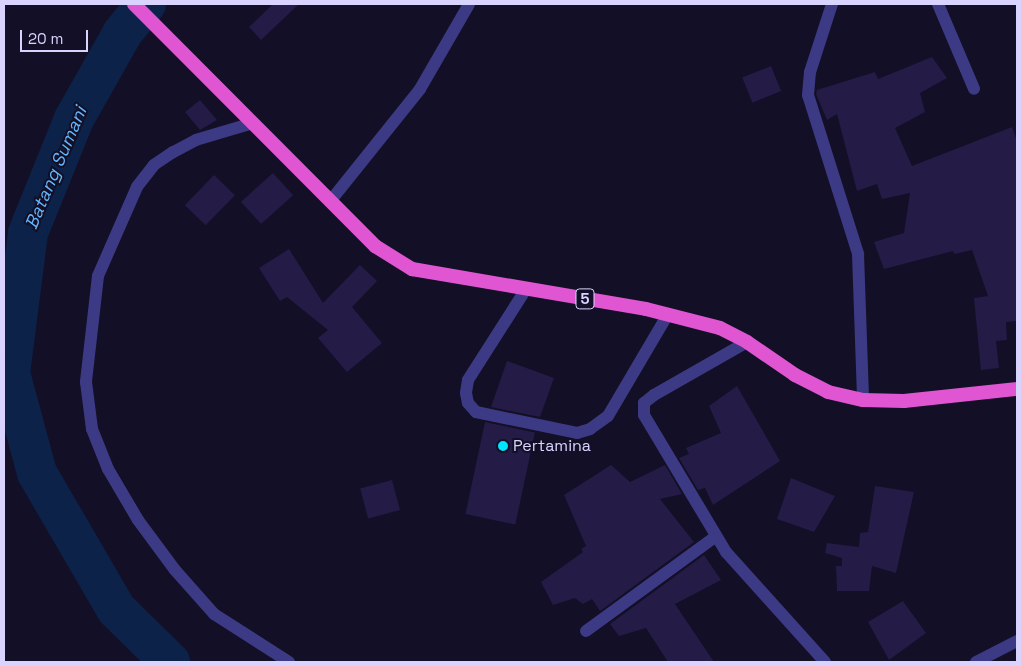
<!DOCTYPE html>
<style>
body{margin:0}
#map{position:relative;width:1021px;height:666px;overflow:hidden;background:#130f26;font-family:"Space Grotesk",sans-serif}
div>[style]{position:absolute}
.river>*{height:40px;margin:-20px;padding:0 20px;transform-origin:20px;border-radius:20px;background:#0c2248}
.building>*{inset:0;background:#241b47;transform-origin:0 0}
.service>*{height:12px;margin:-6px;padding:0 6px;transform-origin:6px;border-radius:6px;background:#3d3a85}
.minor>*{height:12px;margin:-6px;padding:0 6px;transform-origin:6px;border-radius:6px;background:#3d3a85}
.trunk>*{height:14px;margin:-7px;padding:0 7px;transform-origin:7px;border-radius:7px;background:#e055d1}
.dots>*{width:14px;height:14px;translate:-50% -50%;box-sizing:border-box;border:2px solid #130f26;border-radius:50%}
span{translate:-50% -50%;white-space:nowrap;text-align:center;line-height:1.15;-webkit-text-stroke:4px #130f26;paint-order:stroke}
.shield-label span{padding:1px 4px;background:#130f26;border:1px solid;border-radius:4px;-webkit-text-stroke-width:0}
.shield-label{font-size:15px;color:#d9d4ff;font-weight:700}
.poi-label{font-size:16px;color:#d9d4ff}
.left{translate:0 -50%;text-align:left}
.water-label{font-size:18px;color:#62b6ff;font-style:italic}
.frame{position:absolute;inset:0;border:5px solid #d9d4ff;pointer-events:none}
.scale{position:absolute;left:20px;top:30px;width:68px;height:22px;box-sizing:border-box;border:2px solid #d9d4ff;border-top:0;padding-left:6px;font-size:15px;line-height:18px;white-space:nowrap;color:#d9d4ff;-webkit-text-stroke:4px #130f26;paint-order:stroke}
</style>
<div id="map">
<div class="river">
<div style="left:146px;top:4px;width:38px;rotate:129deg"></div>
<div style="left:122px;top:34px;width:98px;rotate:119.5deg"></div>
<div style="left:74px;top:119px;width:123px;rotate:112deg"></div>
<div style="left:28px;top:233px;width:141px;rotate:97.3deg"></div>
<div style="left:10px;top:373px;width:104px;rotate:74.9deg"></div>
<div style="left:37px;top:473px;width:157px;rotate:59.8deg"></div>
<div style="left:116px;top:609px;width:76px;rotate:44.5deg"></div>
</div>
<div class="building">
<div style="clip-path:polygon(273px 4px,299px 4px,261px 40px,249px 27px)"></div>
<div style="clip-path:polygon(932px 57px,947px 78px,920px 93px,925px 112px,895px 128px,912px 166px,1012px 127px,1017px 141px,1017px 321px,1006px 322px,1007px 340px,996px 341px,999px 368px,981px 370px,974px 298px,988px 296px,972px 250px,954px 254px,953px 251px,884px 269px,874px 242px,904px 233px,910px 193px,882px 199px,877px 184px,857px 191px,837px 114px,827px 120px,816px 94px,817px 90px,875px 72px,878px 79px)"></div>
<div style="left:771px;top:66px;width:27px;height:31px;rotate:68deg"></div>
<div style="clip-path:polygon(200px 100px,217px 120px,200px 130px,185px 112px)"></div>
<div style="left:273px;top:173px;width:30px;height:43px;rotate:48deg"></div>
<div style="left:214px;top:175px;width:29px;height:42px;rotate:44deg"></div>
<div style="clip-path:polygon(289px 249px,323px 303px,360px 265px,377px 281px,352px 307px,382px 343px,347px 372px,318px 338px,328px 330px,287px 297px,280px 301px,259px 268px)"></div>
<div style="clip-path:polygon(507px 361px,554px 378px,540px 417px,491px 407px)"></div>
<div style="clip-path:polygon(737px 386px,780px 461px,713px 505px,705px 488px,698px 490px,679px 458px,689px 454px,686px 448px,721px 433px,709px 406px)"></div>
<div style="left:485px;top:422px;width:51px;height:94px;rotate:12deg"></div>
<div style="clip-path:polygon(611px 465px,630px 482px,665px 465px,682px 494px,660px 499px,694px 542px,600px 611px,592px 599px,583px 604px,575px 598px,553px 605px,541px 582px,583px 552px,581px 549px,586px 546px,564px 495px)"></div>
<div style="clip-path:polygon(791px 478px,835px 496px,814px 532px,777px 519px)"></div>
<div style="left:392px;top:480px;width:31px;height:33px;rotate:75deg"></div>
<div style="clip-path:polygon(875px 486px,914px 492px,896px 573px,872px 566px,869px 591px,837px 591px,836px 566px,842px 566px,842px 558px,825px 553px,827px 543px,859px 547px,860px 533px,868px 532px)"></div>
<div style="clip-path:polygon(704px 555px,721px 580px,675px 604px,714px 662px,668px 662px,646px 628px,619px 636px,610px 624px)"></div>
<div style="clip-path:polygon(903px 601px,926px 633px,889px 660px,868px 622px)"></div>
</div>
<div class="service">
<div style="left:526px;top:289px;width:108px;rotate:122.5deg"></div>
<div style="left:468px;top:380px;width:13px;rotate:99deg"></div>
<div style="left:466px;top:393px;width:10px;rotate:79deg"></div>
<div style="left:468px;top:403px;width:12px;rotate:48deg"></div>
<div style="left:476px;top:412px;width:103px;rotate:11.7deg"></div>
<div style="left:577px;top:433px;width:14px;rotate:-17deg"></div>
<div style="left:590px;top:429px;width:22px;rotate:-36deg"></div>
<div style="left:608px;top:416px;width:118px;rotate:-59.5deg"></div>
</div>
<div class="minor">
<div style="left:832px;top:4px;width:71px;rotate:107.9deg"></div>
<div style="left:810px;top:72px;width:23px;rotate:95deg"></div>
<div style="left:808px;top:95px;width:167px;rotate:72.5deg"></div>
<div style="left:858px;top:254px;width:146px;rotate:88deg"></div>
<div style="left:938px;top:4px;width:92px;rotate:67deg"></div>
<div style="left:253px;top:123px;width:59px;rotate:163.4deg"></div>
<div style="left:196px;top:140px;width:26px;rotate:152deg"></div>
<div style="left:173px;top:152px;width:23px;rotate:146deg"></div>
<div style="left:154px;top:165px;width:28px;rotate:128deg"></div>
<div style="left:137px;top:187px;width:97px;rotate:113.7deg"></div>
<div style="left:98px;top:276px;width:107px;rotate:96.5deg"></div>
<div style="left:86px;top:382px;width:47px;rotate:82.7deg"></div>
<div style="left:92px;top:429px;width:43px;rotate:68.2deg"></div>
<div style="left:108px;top:469px;width:59px;rotate:59.5deg"></div>
<div style="left:138px;top:520px;width:62px;rotate:53.5deg"></div>
<div style="left:175px;top:570px;width:59px;rotate:48.4deg"></div>
<div style="left:214px;top:614px;width:89px;rotate:32.6deg"></div>
<div style="left:332px;top:199px;width:141px;rotate:-51.3deg"></div>
<div style="left:420px;top:89px;width:98px;rotate:-60deg"></div>
<div style="left:747px;top:342px;width:107px;rotate:150.3deg"></div>
<div style="left:654px;top:395px;width:13px;rotate:141deg"></div>
<div style="left:644px;top:403px;width:12px;rotate:90deg"></div>
<div style="left:644px;top:415px;width:160px;rotate:59.1deg"></div>
<div style="left:726px;top:552px;width:148px;rotate:48deg"></div>
<div style="left:586px;top:631px;width:160px;rotate:-36.1deg"></div>
<div style="left:976px;top:662px;width:46px;rotate:-27.1deg"></div>
</div>
<div class="trunk">
<div style="left:134px;top:4px;width:342px;rotate:45.1deg"></div>
<div style="left:375px;top:246px;width:44px;rotate:31.9deg"></div>
<div style="left:412px;top:269px;width:237px;rotate:9.7deg"></div>
<div style="left:646px;top:309px;width:76px;rotate:14.4deg"></div>
<div style="left:720px;top:328px;width:30px;rotate:27deg"></div>
<div style="left:747px;top:342px;width:58px;rotate:34.5deg"></div>
<div style="left:795px;top:375px;width:37px;rotate:27deg"></div>
<div style="left:828px;top:392px;width:36px;rotate:13deg"></div>
<div style="left:863px;top:400px;width:41px;rotate:1.4deg"></div>
<div style="left:904px;top:401px;width:114px;rotate:-6.1deg"></div>
</div>
<div class="dots">
<div style="left:503px;top:446px;background:#00e5ff"></div>
</div>
<div class="shield-label">
<span style="left:585px;top:299px">5</span>
</div>
<div class="poi-label">
<span class="left" style="left:513px;top:446px">Pertamina</span>
</div>
<div class="water-label">
<span style="left:56px;top:168px;rotate:-67deg">Batang Sumani</span>
</div>
<div class="frame"></div>
<div class="scale">20 m</div>
</div>
